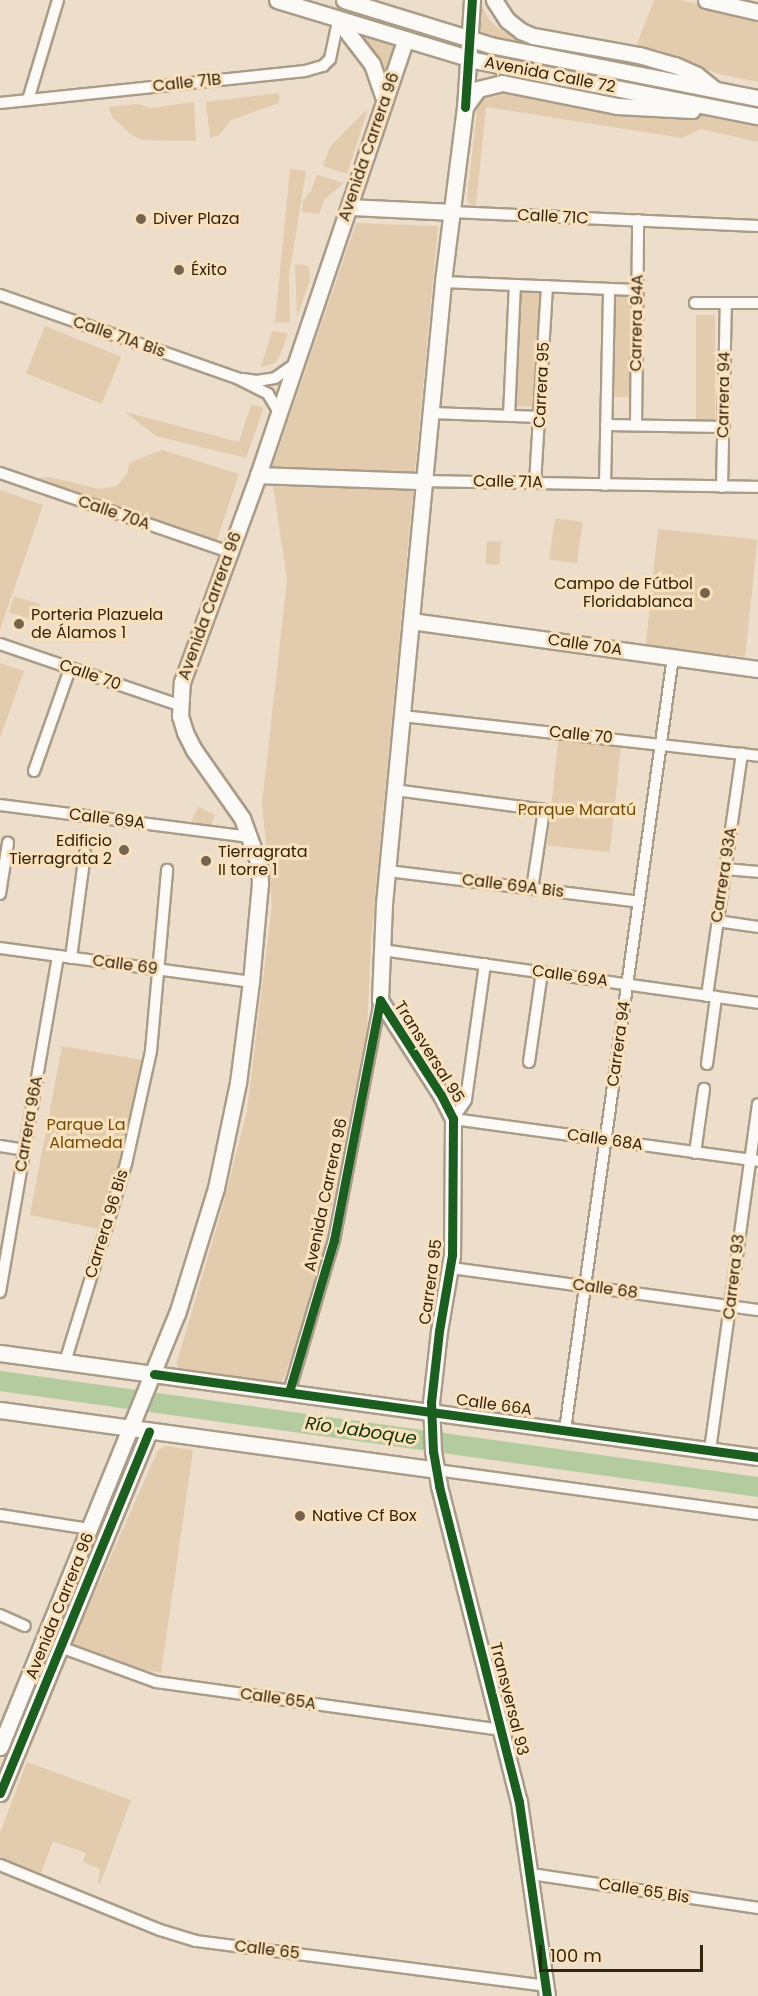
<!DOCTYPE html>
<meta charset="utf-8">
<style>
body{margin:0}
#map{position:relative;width:758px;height:1996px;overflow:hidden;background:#ecdecb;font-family:Poppins,sans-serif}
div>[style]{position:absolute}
.green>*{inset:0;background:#e2ccad;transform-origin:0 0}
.river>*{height:20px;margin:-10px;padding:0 10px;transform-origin:10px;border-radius:10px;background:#b4cba0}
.roads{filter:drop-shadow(2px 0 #a99c88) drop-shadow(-2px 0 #a99c88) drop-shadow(0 2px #a99c88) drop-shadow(0 -2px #a99c88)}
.street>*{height:10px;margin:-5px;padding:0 5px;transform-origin:5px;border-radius:5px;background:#fcfaf7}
.secondary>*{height:15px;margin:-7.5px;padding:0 7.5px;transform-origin:7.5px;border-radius:7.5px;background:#fcfaf7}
.cycleway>*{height:9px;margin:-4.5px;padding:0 4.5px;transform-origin:4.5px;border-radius:4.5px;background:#1b5e20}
.dots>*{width:16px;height:16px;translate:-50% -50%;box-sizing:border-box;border:3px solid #fae1bd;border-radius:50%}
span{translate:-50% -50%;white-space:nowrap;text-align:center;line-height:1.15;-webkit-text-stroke:6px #fae1bd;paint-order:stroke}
.street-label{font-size:16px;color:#33230a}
.poi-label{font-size:16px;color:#33230a}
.left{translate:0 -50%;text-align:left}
.right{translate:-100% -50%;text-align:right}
.park-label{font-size:16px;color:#6f4d05}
.water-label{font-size:18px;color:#113500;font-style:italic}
.scale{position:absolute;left:539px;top:1945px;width:164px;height:27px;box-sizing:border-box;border:3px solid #33230a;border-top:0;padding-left:8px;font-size:18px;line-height:21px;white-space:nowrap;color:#33230a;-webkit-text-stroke:4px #fae1bd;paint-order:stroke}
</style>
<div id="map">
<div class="green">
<div style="clip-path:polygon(479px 0,489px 20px,498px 28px,521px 40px,626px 60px,660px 68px,663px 72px,482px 37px,478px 32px)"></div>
<div style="clip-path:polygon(654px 0,679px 0,758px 17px,758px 82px,718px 74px,684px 59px,636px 47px)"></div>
<div style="clip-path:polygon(349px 29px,398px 42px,385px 76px,370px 52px)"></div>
<div style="clip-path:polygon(494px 91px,644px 116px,709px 114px,758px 123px,758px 142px,701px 129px,682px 138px,486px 107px,476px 206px,469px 204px,467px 199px,478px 101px,482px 96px)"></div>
<div style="clip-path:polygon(279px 93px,279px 103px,231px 120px,219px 135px,210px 138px,206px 102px)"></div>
<div style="clip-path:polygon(194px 102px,196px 141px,142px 140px,133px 136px,113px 118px,108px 107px,139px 104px,151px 108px)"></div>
<div style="clip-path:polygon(365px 111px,367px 112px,347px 174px,323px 166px,330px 147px)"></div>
<div style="clip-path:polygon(290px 169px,306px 171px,289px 276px,290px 323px,275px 322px)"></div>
<div style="clip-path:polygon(317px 175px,344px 183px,324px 200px,319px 214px,302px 212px,303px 200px,311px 191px)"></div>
<div style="clip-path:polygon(356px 223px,438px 226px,371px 940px,367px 1031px,324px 1246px,306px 1316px,281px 1385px,178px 1371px,177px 1362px,220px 1216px,247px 1111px,272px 905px,262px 803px,287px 580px,271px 471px)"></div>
<div style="clip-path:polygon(295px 264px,309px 266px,310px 280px,297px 317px)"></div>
<div style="left:519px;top:292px;width:23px;height:114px;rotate:2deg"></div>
<div style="left:613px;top:294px;width:19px;height:103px"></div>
<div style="left:715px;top:315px;width:108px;height:19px;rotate:90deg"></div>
<div style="left:45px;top:326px;width:82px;height:51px;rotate:22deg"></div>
<div style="clip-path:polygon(272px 331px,288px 333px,283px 348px,276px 363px,261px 367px)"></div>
<div style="clip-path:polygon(251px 405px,262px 407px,263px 410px,246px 458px,156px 436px,125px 412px,239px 442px)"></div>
<div style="clip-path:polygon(162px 450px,239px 474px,215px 546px,30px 479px,49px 477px,100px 489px,117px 486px,128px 472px,129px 463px)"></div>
<div style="clip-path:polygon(0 490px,43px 505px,0 630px)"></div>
<div style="left:555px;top:518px;width:28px;height:42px;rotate:8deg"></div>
<div style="left:658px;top:529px;width:100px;height:118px;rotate:6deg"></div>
<div style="left:487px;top:541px;width:14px;height:23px;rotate:4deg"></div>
<div style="left:14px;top:596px;width:27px;height:17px;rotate:17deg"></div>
<div style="clip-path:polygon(0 663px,24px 671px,0 738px)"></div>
<div style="left:559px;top:733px;width:63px;height:113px;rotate:6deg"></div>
<div style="left:198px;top:807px;width:19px;height:15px;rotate:25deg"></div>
<div style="clip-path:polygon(62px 1046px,142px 1060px,123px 1163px,99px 1229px,30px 1215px)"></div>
<div style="clip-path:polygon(166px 1446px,193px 1450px,161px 1673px,135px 1667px,72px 1644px,158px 1450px)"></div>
<div style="clip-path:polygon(27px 1762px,131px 1800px,100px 1884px,98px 1882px,100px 1869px,83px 1862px,86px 1853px,53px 1841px,41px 1873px,0 1858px,0 1833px)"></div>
</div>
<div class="river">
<div style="left:0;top:1381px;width:765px;rotate:7.96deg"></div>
</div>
<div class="roads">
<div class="street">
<div style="left:28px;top:100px;width:104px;rotate:-73.3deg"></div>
<div style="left:0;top:103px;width:307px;rotate:-6deg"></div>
<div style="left:305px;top:71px;width:19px;rotate:-16deg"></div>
<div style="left:323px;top:66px;width:10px;rotate:-45deg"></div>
<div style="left:330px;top:59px;width:40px;rotate:-78deg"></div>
<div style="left:451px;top:212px;width:307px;rotate:2.6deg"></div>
<div style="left:443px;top:282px;width:193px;rotate:2.4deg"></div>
<div style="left:0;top:295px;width:251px;rotate:19.3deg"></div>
<div style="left:237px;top:378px;width:35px;rotate:27deg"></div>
<div style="left:268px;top:394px;width:21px;rotate:59deg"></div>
<div style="left:695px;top:303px;width:63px"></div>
<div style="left:243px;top:379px;width:14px;rotate:8deg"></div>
<div style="left:257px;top:381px;width:18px;rotate:-9deg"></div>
<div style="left:275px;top:378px;width:24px;rotate:-35deg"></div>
<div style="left:431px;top:413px;width:109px;rotate:2.1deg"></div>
<div style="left:509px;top:416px;width:131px;rotate:-87.4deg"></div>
<div style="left:606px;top:425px;width:118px;rotate:1deg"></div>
<div style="left:636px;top:425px;width:205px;rotate:-89.4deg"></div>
<div style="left:0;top:473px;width:242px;rotate:19deg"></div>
<div style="left:425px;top:481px;width:333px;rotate:1deg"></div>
<div style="left:535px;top:483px;width:197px;rotate:-86.5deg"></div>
<div style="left:605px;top:485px;width:196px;rotate:-88.8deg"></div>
<div style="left:722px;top:487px;width:184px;rotate:-88.8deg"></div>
<div style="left:0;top:644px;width:189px;rotate:18.8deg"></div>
<div style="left:403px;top:716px;width:357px;rotate:6.4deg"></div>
<div style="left:34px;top:771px;width:108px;rotate:-70.6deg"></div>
<div style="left:395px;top:790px;width:150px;rotate:7.6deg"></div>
<div style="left:544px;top:810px;width:80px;rotate:98.6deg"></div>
<div style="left:0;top:805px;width:253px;rotate:7.3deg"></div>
<div style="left:725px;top:869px;width:33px;rotate:5deg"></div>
<div style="left:388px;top:871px;width:253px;rotate:7deg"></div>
<div style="left:0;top:894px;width:52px;rotate:-81.1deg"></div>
<div style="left:717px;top:921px;width:41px;rotate:8.3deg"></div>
<div style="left:0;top:948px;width:253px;rotate:7.7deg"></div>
<div style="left:382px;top:950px;width:380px;rotate:8deg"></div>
<div style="left:71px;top:958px;width:106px;rotate:-82.4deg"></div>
<div style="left:485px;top:964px;width:137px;rotate:98deg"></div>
<div style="left:466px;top:1100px;width:23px;rotate:124deg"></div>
<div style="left:453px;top:1119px;width:308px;rotate:7.8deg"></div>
<div style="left:707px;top:996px;width:245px;rotate:-81.8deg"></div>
<div style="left:529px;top:1062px;width:91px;rotate:-81.8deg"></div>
<div style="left:707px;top:1064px;width:68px;rotate:-82.3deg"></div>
<div style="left:0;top:1146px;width:25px;rotate:9deg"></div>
<div style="left:695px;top:1153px;width:65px;rotate:-82deg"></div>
<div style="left:451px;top:1268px;width:310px;rotate:7.8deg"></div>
<div style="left:0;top:1292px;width:341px;rotate:-80.2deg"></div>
<div style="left:65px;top:1362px;width:207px;rotate:-72.9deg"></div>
<div style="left:126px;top:1164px;width:116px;rotate:-77.5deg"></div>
<div style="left:151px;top:1051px;width:182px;rotate:-84.9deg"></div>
<div style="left:289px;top:1392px;width:159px;rotate:-73.5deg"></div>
<div style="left:334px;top:1240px;width:244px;rotate:-79.1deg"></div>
<div style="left:565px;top:1430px;width:781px;rotate:-82.05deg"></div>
<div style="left:710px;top:1450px;width:349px;rotate:-82.1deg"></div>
<div style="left:436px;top:1470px;width:325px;rotate:7.8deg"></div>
<div style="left:0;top:1515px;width:90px;rotate:8.9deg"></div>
<div style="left:0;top:1615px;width:27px;rotate:24deg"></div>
<div style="left:60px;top:1647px;width:102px;rotate:20deg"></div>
<div style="left:156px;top:1682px;width:348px;rotate:7.9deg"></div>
<div style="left:0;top:1865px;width:173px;rotate:22.1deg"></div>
<div style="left:160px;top:1930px;width:38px;rotate:17deg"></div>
<div style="left:196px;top:1941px;width:353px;rotate:7.3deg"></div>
<div style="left:531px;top:1874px;width:230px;rotate:8.5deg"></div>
</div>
<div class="secondary">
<div style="left:277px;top:0;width:206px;rotate:16.9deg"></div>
<div style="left:474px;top:60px;width:289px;rotate:11.2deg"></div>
<div style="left:344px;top:0;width:153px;rotate:17.1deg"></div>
<div style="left:490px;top:45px;width:273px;rotate:11.2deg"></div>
<div style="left:472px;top:0;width:107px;rotate:93.7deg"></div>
<div style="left:465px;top:107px;width:176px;rotate:97.2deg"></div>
<div style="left:443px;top:282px;width:625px;rotate:95.42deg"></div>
<div style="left:384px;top:904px;width:96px;rotate:92.4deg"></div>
<div style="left:380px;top:1000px;width:113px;rotate:57.3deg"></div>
<div style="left:441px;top:1095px;width:27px;rotate:63deg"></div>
<div style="left:453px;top:1119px;width:136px;rotate:90.4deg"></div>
<div style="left:452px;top:1255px;width:77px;rotate:99.7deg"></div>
<div style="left:439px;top:1331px;width:71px;rotate:96.4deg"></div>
<div style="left:431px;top:1402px;width:49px;rotate:87.7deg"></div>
<div style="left:433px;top:1451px;width:36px;rotate:80deg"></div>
<div style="left:439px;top:1486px;width:326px;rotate:75.8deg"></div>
<div style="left:519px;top:1802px;width:196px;rotate:81.8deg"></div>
<div style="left:494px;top:0;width:24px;rotate:57deg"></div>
<div style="left:507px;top:20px;width:18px;rotate:38deg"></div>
<div style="left:521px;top:31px;width:13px;rotate:23deg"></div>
<div style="left:533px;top:36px;width:108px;rotate:10.2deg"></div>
<div style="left:639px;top:55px;width:37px;rotate:16deg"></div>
<div style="left:675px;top:65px;width:24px;rotate:24deg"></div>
<div style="left:697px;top:75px;width:21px;rotate:39deg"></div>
<div style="left:706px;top:0;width:53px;rotate:13deg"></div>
<div style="left:338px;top:20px;width:56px;rotate:52.3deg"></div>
<div style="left:372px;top:64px;width:39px;rotate:71deg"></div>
<div style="left:465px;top:107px;width:22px;rotate:-54deg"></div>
<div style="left:478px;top:89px;width:25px;rotate:-14deg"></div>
<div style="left:502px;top:83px;width:117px;rotate:11.3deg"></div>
<div style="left:617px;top:106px;width:75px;rotate:3.1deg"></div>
<div style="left:349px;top:207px;width:102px;rotate:2.8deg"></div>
<div style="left:258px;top:475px;width:167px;rotate:2.1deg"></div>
<div style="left:411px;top:621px;width:350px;rotate:7.9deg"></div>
<div style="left:0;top:1353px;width:765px;rotate:7.81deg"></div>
<div style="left:0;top:1410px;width:440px;rotate:7.8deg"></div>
<div style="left:0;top:1747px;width:468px;rotate:-67.8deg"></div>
<div style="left:177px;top:1314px;width:132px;rotate:-72.8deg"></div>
<div style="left:216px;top:1188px;width:107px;rotate:-78.2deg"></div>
<div style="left:238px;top:1083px;width:102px;rotate:-82.7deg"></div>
<div style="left:251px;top:982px;width:99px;rotate:-84.8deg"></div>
<div style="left:260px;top:883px;width:19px;rotate:-93deg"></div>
<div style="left:259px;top:864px;width:49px;rotate:-110.3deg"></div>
<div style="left:242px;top:818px;width:83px;rotate:-125.2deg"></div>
<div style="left:194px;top:750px;width:20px;rotate:-117deg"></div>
<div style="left:185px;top:732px;width:17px;rotate:-107deg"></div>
<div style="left:180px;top:716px;width:34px;rotate:-87deg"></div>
<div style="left:182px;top:682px;width:221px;rotate:-69.8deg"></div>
<div style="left:258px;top:475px;width:460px;rotate:-71.3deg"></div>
<div style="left:0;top:1793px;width:391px;rotate:-67.6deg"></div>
</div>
</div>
<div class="cycleway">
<div style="left:465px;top:107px;width:107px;rotate:-86.3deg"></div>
<div style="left:380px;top:1000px;width:113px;rotate:57.3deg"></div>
<div style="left:441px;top:1095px;width:27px;rotate:63deg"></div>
<div style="left:453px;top:1119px;width:136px;rotate:90.4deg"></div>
<div style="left:452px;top:1255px;width:77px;rotate:99.7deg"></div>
<div style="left:439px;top:1331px;width:71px;rotate:96.4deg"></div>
<div style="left:431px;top:1402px;width:49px;rotate:87.7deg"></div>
<div style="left:433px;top:1451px;width:36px;rotate:80deg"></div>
<div style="left:439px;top:1486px;width:326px;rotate:75.8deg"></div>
<div style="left:519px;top:1802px;width:196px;rotate:81.8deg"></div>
<div style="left:154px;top:1374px;width:610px;rotate:7.82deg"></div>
<div style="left:289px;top:1392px;width:159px;rotate:-73.5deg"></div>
<div style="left:334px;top:1240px;width:244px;rotate:-79.1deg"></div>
<div style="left:0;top:1793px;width:391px;rotate:-67.6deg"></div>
</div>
<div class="dots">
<div style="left:141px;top:219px;background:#74644e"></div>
<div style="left:179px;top:270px;background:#74644e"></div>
<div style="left:705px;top:593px;background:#74644e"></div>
<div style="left:19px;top:624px;background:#74644e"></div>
<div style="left:124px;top:850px;background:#74644e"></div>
<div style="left:206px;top:861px;background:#74644e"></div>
<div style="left:300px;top:1516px;background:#74644e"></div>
</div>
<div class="street-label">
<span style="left:550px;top:75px;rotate:11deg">Avenida Calle 72</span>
<span style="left:187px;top:83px;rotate:-6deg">Calle 71B</span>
<span style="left:369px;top:147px;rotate:-71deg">Avenida Carrera 96</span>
<span style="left:553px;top:217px;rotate:3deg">Calle 71C</span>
<span style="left:637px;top:323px;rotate:-89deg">Carrera 94A</span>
<span style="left:119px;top:337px;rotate:19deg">Calle 71A Bis</span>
<span style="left:542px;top:385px;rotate:-87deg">Carrera 95</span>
<span style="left:724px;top:395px;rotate:-89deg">Carrera 94</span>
<span style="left:508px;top:482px;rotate:1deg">Calle 71A</span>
<span style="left:114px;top:513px;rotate:19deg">Calle 70A</span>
<span style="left:210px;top:606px;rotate:-70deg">Avenida Carrera 96</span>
<span style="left:585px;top:645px;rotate:8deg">Calle 70A</span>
<span style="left:90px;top:675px;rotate:19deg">Calle 70</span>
<span style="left:581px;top:735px;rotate:6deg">Calle 70</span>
<span style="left:107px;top:819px;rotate:7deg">Calle 69A</span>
<span style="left:724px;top:875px;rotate:-81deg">Carrera 93A</span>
<span style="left:513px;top:886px;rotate:7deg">Calle 69A Bis</span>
<span style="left:125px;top:965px;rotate:8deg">Calle 69</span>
<span style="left:570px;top:976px;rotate:8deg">Calle 69A</span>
<span style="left:619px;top:1044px;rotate:-82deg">Carrera 94</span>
<span style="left:429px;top:1052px;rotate:58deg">Transversal 95</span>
<span style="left:29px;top:1124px;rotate:-80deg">Carrera 96A</span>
<span style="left:605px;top:1140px;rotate:8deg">Calle 68A</span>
<span style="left:326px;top:1195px;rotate:-78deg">Avenida Carrera 96</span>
<span style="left:107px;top:1224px;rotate:-73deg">Carrera 96 Bis</span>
<span style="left:734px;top:1277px;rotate:-83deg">Carrera 93</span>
<span style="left:431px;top:1282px;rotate:-82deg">Carrera 95</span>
<span style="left:605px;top:1289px;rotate:8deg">Calle 68</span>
<span style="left:494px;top:1405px;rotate:8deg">Calle 66A</span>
<span style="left:60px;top:1606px;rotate:-68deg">Avenida Carrera 96</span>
<span style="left:278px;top:1699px;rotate:8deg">Calle 65A</span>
<span style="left:509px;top:1699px;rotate:76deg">Transversal 93</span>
<span style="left:644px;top:1891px;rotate:9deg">Calle 65 Bis</span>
<span style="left:267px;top:1950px;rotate:7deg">Calle 65</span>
</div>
<div class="poi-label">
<span class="left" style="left:153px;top:219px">Diver Plaza</span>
<span class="left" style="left:191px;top:270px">Éxito</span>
<span class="right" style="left:693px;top:593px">Campo de Fútbol<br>Floridablanca</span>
<span class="left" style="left:31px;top:624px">Porteria Plazuela<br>de Álamos 1</span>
<span class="right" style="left:112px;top:850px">Edificio<br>Tierragrata 2</span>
<span class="left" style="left:218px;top:861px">Tierragrata<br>II torre 1</span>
<span class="left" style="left:312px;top:1516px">Native Cf Box</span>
</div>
<div class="park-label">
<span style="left:577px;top:810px">Parque Maratú</span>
<span style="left:86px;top:1134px">Parque La<br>Alameda</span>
</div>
<div class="water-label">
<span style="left:361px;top:1431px;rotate:8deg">Río Jaboque</span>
</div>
<div class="scale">100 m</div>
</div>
